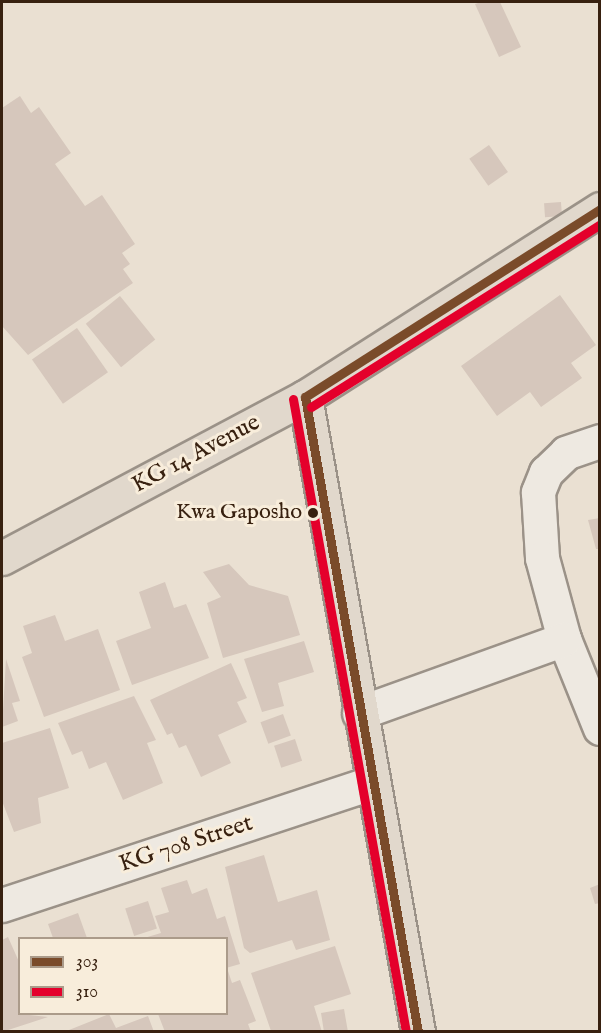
<!DOCTYPE html>
<style>
body{margin:0}
#map{position:relative;width:601px;height:1033px;overflow:hidden;background:#eae0d2;font-family:"IM FELL English",serif}
div>[style]{position:absolute}
.building>*{inset:0;background:#d6c7bc;transform-origin:0 0}
.roads{filter:drop-shadow(2px 0 #9b9288) drop-shadow(-2px 0 #9b9288) drop-shadow(0 2px #9b9288) drop-shadow(0 -2px #9b9288)}
.minor>*{height:33px;margin:-16.5px;padding:0 16.5px;transform-origin:16.5px;border-radius:16.5px;background:#eee9e1}
.major>*{height:33px;margin:-16.5px;padding:0 16.5px;transform-origin:16.5px;border-radius:16.5px;background:#e1d8cc}
.bus-1>*{height:9px;margin:-4.5px;padding:0 4.5px;transform-origin:4.5px;border-radius:4.5px;background:#7a4b2a}
.bus-2>*{height:9px;margin:-4.5px;padding:0 4.5px;transform-origin:4.5px;border-radius:4.5px;background:#e4002b}
.dots>*{width:16px;height:16px;translate:-50% -50%;box-sizing:border-box;border:3px solid #f8eddb;border-radius:50%}
span{translate:-50% -50%;white-space:nowrap;text-align:center;line-height:1.15;-webkit-text-stroke:6px #f8eddb;paint-order:stroke}
.bus-label{font-size:22px;color:#382110}
.right{translate:-100% -50%;text-align:right}
.street-label{font-size:24px;color:#382110}
.frame{position:absolute;inset:0;border:3px solid #382110;pointer-events:none}
.legend{position:absolute;left:18px;top:937px;width:210px;height:78px;box-sizing:border-box;background:#f8eddb;border:2px solid #ab9b8a;margin:0;padding:8px 10px;list-style:none;font-size:18px;color:#382110}
.legend li{display:flex;align-items:center;gap:12px;height:30px}
.legend b{width:30px;border:2px solid #ab9b8a}
</style>
<div id="map">
<div class="building">
<div style="clip-path:polygon(481px 2px,500px 2px,521px 47px,499px 57px,475px 4px)"></div>
<div style="clip-path:polygon(20px 96px,31px 113px,39px 107px,71px 153px,55px 164px,85px 206px,102px 195px,135px 244px,122px 253px,130px 264px,123px 269px,133px 283px,28px 355px,2px 326px,2px 108px)"></div>
<div style="left:489px;top:145px;width:33px;height:24px;rotate:55deg"></div>
<div style="left:561px;top:202px;width:14px;height:17px;rotate:86deg"></div>
<div style="clip-path:polygon(560px 295px,596px 345px,571px 363px,582px 378px,541px 407px,530px 392px,497px 416px,461px 366px)"></div>
<div style="left:120px;top:296px;width:56px;height:44px;rotate:51deg"></div>
<div style="left:77px;top:328px;width:54px;height:55px;rotate:55deg"></div>
<div style="clip-path:polygon(600px 518px,600px 549px,596px 549px,588px 520px)"></div>
<div style="clip-path:polygon(229px 564px,249px 585px,288px 596px,300px 635px,223px 658px,207px 603px,221px 597px,203px 572px)"></div>
<div style="clip-path:polygon(165px 582px,174px 608px,186px 604px,209px 658px,132px 685px,116px 641px,151px 628px,139px 592px)"></div>
<div style="clip-path:polygon(55px 615px,65px 641px,98px 629px,120px 690px,44px 717px,22px 657px,32px 653px,23px 626px)"></div>
<div style="clip-path:polygon(304px 641px,314px 672px,278px 683px,284px 706px,262px 712px,244px 659px)"></div>
<div style="clip-path:polygon(6px 659px,20px 701px,12px 703px,18px 721px,2px 727px)"></div>
<div style="clip-path:polygon(231px 663px,247px 698px,237px 702px,247px 722px,218px 735px,231px 763px,201px 777px,186px 745px,179px 748px,172px 733px,167px 735px,150px 700px)"></div>
<div style="clip-path:polygon(134px 696px,156px 740px,147px 743px,163px 783px,123px 800px,106px 762px,89px 769px,82px 751px,72px 755px,58px 723px)"></div>
<div style="left:283px;top:714px;width:23px;height:24px;rotate:70deg"></div>
<div style="clip-path:polygon(50px 728px,69px 788px,38px 798px,41px 823px,14px 832px,2px 801px,2px 743px)"></div>
<div style="left:295px;top:739px;width:23px;height:22px;rotate:72deg"></div>
<div style="clip-path:polygon(264px 855px,278px 902px,317px 890px,330px 940px,296px 950px,292px 940px,250px 953px,244px 948px,225px 867px)"></div>
<div style="clip-path:polygon(187px 880px,192px 894px,207px 888px,217px 919px,225px 916px,240px 964px,226px 968px,226px 938px,144px 938px,161px 933px,155px 916px,169px 912px,161px 888px)"></div>
<div style="clip-path:polygon(600px 884px,600px 903px,595px 904px,590px 888px)"></div>
<div style="left:148px;top:901px;width:29px;height:24px;rotate:72deg"></div>
<div style="clip-path:polygon(78px 913px,87px 938px,53px 938px,48px 924px)"></div>
<div style="clip-path:polygon(8px 937px,20px 964px,20px 1014px,48px 1017px,2px 1032px,2px 940px)"></div>
<div style="clip-path:polygon(335px 946px,351px 994px,314px 1006px,322px 1032px,271px 1031px,251px 973px)"></div>
<div style="clip-path:polygon(227px 968px,232px 983px,240px 980px,256px 1021px,248px 1024px,251px 1032px,165px 1032px,158px 1014px,226px 1014px)"></div>
<div style="clip-path:polygon(344px 1009px,348px 1032px,324px 1032px,321px 1013px)"></div>
<div style="clip-path:polygon(109px 1014px,116px 1028px,148px 1016px,154px 1032px,64px 1032px)"></div>
</div>
<div class="roads">
<div class="minor">
<div style="left:600px;top:441px;width:36px;rotate:161deg"></div>
<div style="left:566px;top:453px;width:28px;rotate:136deg"></div>
<div style="left:546px;top:472px;width:22px;rotate:112deg"></div>
<div style="left:538px;top:492px;width:66px;rotate:86.5deg"></div>
<div style="left:542px;top:558px;width:84px;rotate:74.8deg"></div>
<div style="left:564px;top:639px;width:96px;rotate:68deg"></div>
<div style="left:359px;top:713px;width:218px;rotate:-19.8deg"></div>
<div style="left:2px;top:905px;width:388px;rotate:-18.3deg"></div>
</div>
<div class="major">
<div style="left:305px;top:397px;width:645px;rotate:79.91deg"></div>
<div style="left:2px;top:558px;width:343px;rotate:-28deg"></div>
<div style="left:305px;top:397px;width:350px;rotate:-32.5deg"></div>
</div>
</div>
<div class="bus-1">
<div style="left:305px;top:397px;width:645px;rotate:79.91deg"></div>
<div style="left:305px;top:397px;width:350px;rotate:-32.5deg"></div>
</div>
<div class="bus-2">
<div style="left:293px;top:399px;width:643px;rotate:79.88deg"></div>
<div style="left:311px;top:407px;width:342px;rotate:-32.3deg"></div>
</div>
<div class="dots">
<div style="left:313px;top:513px;background:#382110"></div>
</div>
<div class="bus-label">
<span class="right" style="left:302px;top:513px">Kwa Gaposho</span>
</div>
<div class="street-label">
<span style="left:196px;top:454px;rotate:-28deg">KG 14 Avenue</span>
<span style="left:186px;top:844px;rotate:-18deg">KG 708 Street</span>
</div>
<div class="frame"></div>
<ul class="legend">
<li><b style="height:8px;background:#7a4b2a"></b>303</li>
<li><b style="height:8px;background:#e4002b"></b>310</li>
</ul>
</div>
